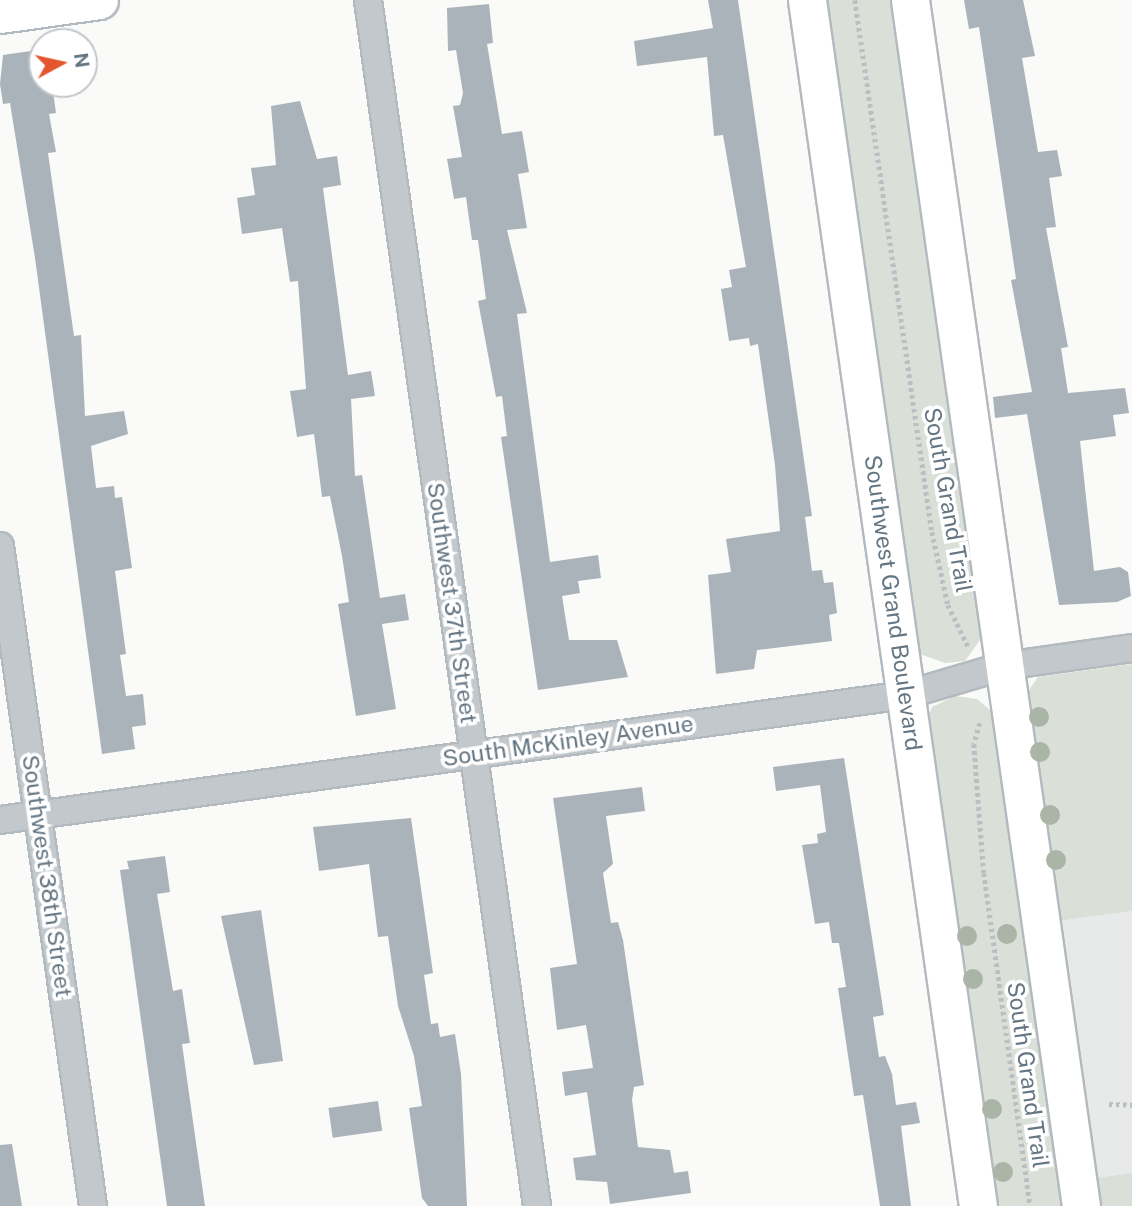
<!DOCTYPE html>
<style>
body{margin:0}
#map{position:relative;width:1132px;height:1206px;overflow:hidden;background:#fafaf8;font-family:"Public Sans",sans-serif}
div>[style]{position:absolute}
.built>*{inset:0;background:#e8e9e9}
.green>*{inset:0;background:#dadfd7}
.building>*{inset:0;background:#aab3b9;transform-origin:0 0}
.path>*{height:4.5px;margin-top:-2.25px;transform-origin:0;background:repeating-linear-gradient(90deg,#bbbfc2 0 3.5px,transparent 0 7px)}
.roads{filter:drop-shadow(2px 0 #b3babf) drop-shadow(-2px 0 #b3babf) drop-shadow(0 2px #b3babf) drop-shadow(0 -2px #b3babf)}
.street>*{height:26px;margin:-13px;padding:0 13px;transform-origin:13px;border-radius:13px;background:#c3c8cc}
.secondary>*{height:37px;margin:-18.5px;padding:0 18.5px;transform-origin:18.5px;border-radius:18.5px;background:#fff}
.trees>*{width:20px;height:20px;margin:-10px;border-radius:50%;background:#aab4a7}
span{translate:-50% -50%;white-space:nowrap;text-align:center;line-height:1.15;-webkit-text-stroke:7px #fff;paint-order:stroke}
.street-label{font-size:23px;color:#657683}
.north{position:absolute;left:28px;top:28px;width:70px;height:70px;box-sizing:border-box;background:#fff;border:2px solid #c1c8cd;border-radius:50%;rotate:82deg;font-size:19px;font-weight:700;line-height:28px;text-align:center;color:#657683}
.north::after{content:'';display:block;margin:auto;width:24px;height:32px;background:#e4572e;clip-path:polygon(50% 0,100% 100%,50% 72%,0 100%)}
</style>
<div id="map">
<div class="built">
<div style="clip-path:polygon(1132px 911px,1132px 1173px,1095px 1178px,1059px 921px)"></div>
</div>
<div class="green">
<div style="clip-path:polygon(819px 0,894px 0,983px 636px,965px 661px,945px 663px,917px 653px)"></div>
<div style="clip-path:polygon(1132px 664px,1132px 911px,1059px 921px,1095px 1178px,1132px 1173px,1132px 1206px,1097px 1206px,1024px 697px,1038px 677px)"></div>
<div style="clip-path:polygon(955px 696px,977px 699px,995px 714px,1066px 1206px,991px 1206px,924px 726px,932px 707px)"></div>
</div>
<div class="building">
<div style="clip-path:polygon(708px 0,738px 0,812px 516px,805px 517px,812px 571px,822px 570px,824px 583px,833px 582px,837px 613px,829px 615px,832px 641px,757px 650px,754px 669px,716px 674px,708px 575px,731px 572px,726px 539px,780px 531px,775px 465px,758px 344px,750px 346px,749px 338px,729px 341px,721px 289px,732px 287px,729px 270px,746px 267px,723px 135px,714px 136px,707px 57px,637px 66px,634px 41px,713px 28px)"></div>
<div style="clip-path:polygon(964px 0,1023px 0,1035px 56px,1022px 58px,1038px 152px,1057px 150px,1062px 176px,1049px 178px,1056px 227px,1046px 228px,1068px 347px,1061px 348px,1068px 393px,1125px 388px,1129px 413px,1113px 415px,1116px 436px,1080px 441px,1094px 571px,1120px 567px,1128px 572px,1131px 596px,1117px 602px,1059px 605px,1027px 414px,995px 418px,993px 397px,1032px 392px,1011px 280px,1016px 279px,979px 27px,969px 29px)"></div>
<div style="clip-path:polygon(489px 4px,493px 43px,487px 44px,502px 134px,522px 131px,529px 172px,518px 174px,527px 228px,507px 230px,527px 313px,517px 314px,550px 562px,598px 555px,601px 578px,578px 581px,580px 593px,562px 596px,569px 640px,617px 640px,628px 677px,538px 690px,501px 437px,507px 436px,502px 396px,496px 397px,478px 301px,486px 299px,478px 240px,472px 240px,466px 197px,454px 199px,447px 159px,462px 157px,453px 106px,460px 105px,463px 93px,456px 50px,448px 51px,447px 8px)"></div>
<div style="clip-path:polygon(38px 50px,42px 84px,52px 84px,56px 113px,49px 114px,56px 152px,48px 153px,74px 336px,81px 335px,85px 416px,124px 411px,128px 434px,91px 446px,96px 488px,114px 486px,115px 498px,122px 497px,132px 568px,115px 571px,126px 654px,120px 655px,126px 696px,143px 694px,146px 725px,132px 727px,135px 749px,102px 754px,35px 258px,10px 103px,3px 104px,0 84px,3px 55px)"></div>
<div style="clip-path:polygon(300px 101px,317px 159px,337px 156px,341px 185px,323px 188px,348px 375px,371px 371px,375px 396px,351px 399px,355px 476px,362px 475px,380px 598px,405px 594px,409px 620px,382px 624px,396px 709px,356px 716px,338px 604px,349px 602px,342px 556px,330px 496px,322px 497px,314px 434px,297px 437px,290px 391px,306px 389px,298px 281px,290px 282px,282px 228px,242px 234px,237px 198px,255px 195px,251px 168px,276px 165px,271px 106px)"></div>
<div style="clip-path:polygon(844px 758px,884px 1015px,873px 1017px,879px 1057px,885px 1056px,892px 1074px,896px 1105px,916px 1102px,920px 1123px,901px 1126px,911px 1206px,880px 1206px,863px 1095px,854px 1096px,838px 988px,846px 987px,839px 943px,832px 943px,829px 922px,815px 924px,802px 845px,818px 843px,817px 834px,826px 832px,820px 785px,776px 791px,773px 767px)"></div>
<div style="clip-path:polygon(642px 787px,645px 811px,606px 816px,613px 864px,603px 873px,611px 923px,618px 922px,623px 940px,644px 1085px,634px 1087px,632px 1100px,638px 1147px,670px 1150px,674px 1173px,688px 1171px,691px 1193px,610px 1204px,607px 1182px,576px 1180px,573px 1158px,596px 1155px,587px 1092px,565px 1096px,562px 1072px,593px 1068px,586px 1025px,557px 1030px,550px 968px,577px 964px,553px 798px)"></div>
<div style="clip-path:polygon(411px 818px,433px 973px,424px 975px,431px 1024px,438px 1023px,440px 1037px,455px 1034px,461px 1074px,467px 1206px,428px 1206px,422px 1198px,409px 1108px,422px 1106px,414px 1056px,398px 1006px,388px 936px,378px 937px,369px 864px,319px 871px,313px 827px)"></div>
<div style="clip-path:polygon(165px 856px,170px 892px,157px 894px,173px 991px,182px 989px,190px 1043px,182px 1044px,205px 1206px,167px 1206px,120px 870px,129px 869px,127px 861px)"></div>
<div style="clip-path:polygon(261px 910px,283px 1061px,254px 1065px,221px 916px)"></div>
<div style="left:378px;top:1101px;width:30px;height:50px;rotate:82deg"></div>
<div style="clip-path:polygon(12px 1144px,22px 1206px,0 1206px,0 1145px)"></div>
</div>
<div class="path">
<div style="left:855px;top:0;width:538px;rotate:81.76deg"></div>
<div style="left:932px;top:532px;width:75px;rotate:77.6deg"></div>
<div style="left:948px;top:605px;width:48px;rotate:64deg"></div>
<div style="left:980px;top:723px;width:22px;rotate:106deg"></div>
<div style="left:974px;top:744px;width:129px;rotate:85.6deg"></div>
<div style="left:984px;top:873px;width:336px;rotate:82.1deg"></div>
<div style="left:1109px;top:1104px;width:23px;rotate:2deg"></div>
</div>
<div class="roads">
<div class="street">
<div style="left:368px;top:0;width:1218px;rotate:82.02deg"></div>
<div style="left:0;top:546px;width:667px;rotate:81.98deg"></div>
<div style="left:0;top:820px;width:915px;rotate:-7.86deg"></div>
<div style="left:906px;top:695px;width:102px;rotate:-16.5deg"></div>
<div style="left:1004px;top:666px;width:129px;rotate:-8deg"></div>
</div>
<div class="secondary">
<div style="left:807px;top:0;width:1218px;rotate:81.93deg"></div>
<div style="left:910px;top:0;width:1218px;rotate:81.93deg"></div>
<div style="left:0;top:14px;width:100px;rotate:-8deg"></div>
</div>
</div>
<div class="trees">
<div style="left:1039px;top:717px"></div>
<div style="left:1040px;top:752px"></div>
<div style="left:1050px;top:815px"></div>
<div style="left:1056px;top:860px"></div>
<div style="left:1007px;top:934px"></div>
<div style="left:967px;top:936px"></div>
<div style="left:973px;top:979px"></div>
<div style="left:992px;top:1109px"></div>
<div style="left:1003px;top:1172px"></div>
</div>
<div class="street-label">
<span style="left:948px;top:500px;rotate:80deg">South Grand Trail</span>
<span style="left:452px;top:603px;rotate:82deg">Southwest 37th Street</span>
<span style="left:893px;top:603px;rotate:82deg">Southwest Grand Boulevard</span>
<span style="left:568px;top:741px;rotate:-8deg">South McKinley Avenue</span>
<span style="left:47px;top:876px;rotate:82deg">Southwest 38th Street</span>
<span style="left:1028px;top:1075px;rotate:82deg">South Grand Trail</span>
</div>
<div class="north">N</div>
</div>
